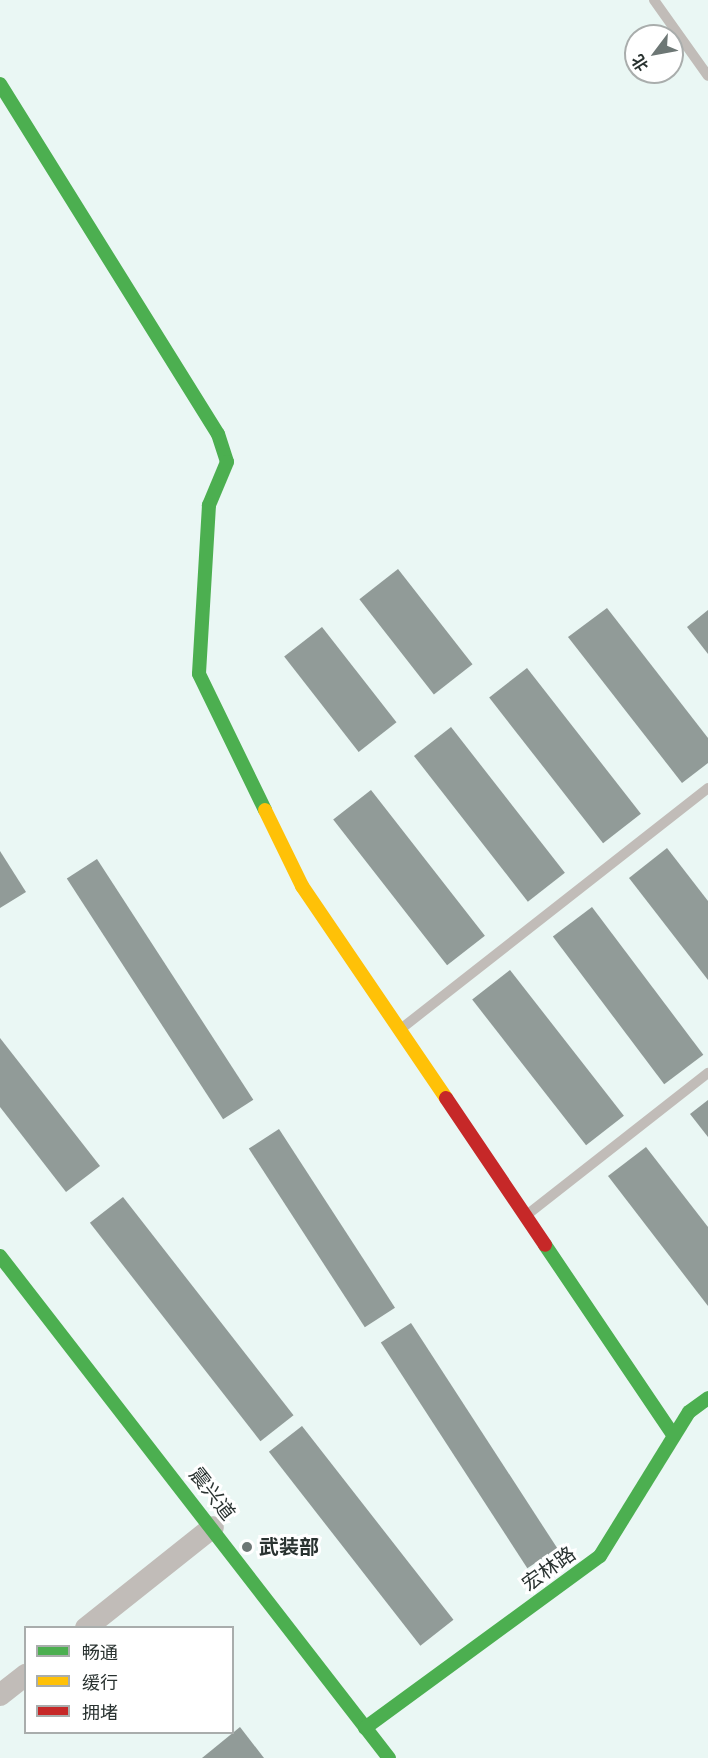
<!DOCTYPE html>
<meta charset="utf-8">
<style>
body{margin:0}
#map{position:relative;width:708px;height:1758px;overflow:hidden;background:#eaf7f4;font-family:Cabin,"Noto Sans SC",sans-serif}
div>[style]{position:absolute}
.building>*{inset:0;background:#919b98;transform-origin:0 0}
.lane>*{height:10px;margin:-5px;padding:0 5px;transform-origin:5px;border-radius:5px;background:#c1bcb8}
.street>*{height:22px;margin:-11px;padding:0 11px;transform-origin:11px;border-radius:11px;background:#c1bcb8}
.fast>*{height:14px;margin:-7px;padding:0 7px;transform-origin:7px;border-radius:7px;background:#4caf50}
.slow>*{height:14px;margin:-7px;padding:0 7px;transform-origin:7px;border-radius:7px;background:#ffc107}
.jam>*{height:14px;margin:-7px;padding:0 7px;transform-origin:7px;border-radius:7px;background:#c62828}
.dots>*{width:16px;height:16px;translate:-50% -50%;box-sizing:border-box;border:3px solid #fff;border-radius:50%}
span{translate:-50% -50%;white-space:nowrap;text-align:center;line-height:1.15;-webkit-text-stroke:6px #fff;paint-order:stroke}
.street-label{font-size:20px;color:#293230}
.poi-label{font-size:20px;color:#293230;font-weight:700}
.left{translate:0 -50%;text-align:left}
.legend{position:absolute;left:24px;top:1626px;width:210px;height:108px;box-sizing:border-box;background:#fff;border:2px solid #a9adac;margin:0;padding:8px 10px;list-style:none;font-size:18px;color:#293230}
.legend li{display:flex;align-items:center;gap:12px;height:30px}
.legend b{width:30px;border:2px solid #a9adac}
.north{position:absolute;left:624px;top:24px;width:60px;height:60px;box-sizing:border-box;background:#fff;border:2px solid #a9adac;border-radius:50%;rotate:238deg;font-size:16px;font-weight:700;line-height:24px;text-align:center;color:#293230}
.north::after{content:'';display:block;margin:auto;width:21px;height:27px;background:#6d7775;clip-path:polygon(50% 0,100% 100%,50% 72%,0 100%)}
</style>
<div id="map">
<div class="building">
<div style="left:398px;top:569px;width:121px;height:49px;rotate:52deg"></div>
<div style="clip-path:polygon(607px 608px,708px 738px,708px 763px,682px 783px,568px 637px)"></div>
<div style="clip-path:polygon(708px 610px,708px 654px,687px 627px)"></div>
<div style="left:322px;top:627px;width:121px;height:48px;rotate:52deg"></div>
<div style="left:527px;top:668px;width:185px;height:48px;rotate:52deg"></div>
<div style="left:451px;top:727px;width:185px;height:47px;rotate:52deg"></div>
<div style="left:371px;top:790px;width:185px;height:48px;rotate:52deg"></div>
<div style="clip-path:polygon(667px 848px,708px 901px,708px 980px,629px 878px)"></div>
<div style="clip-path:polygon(0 851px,26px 892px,0 908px)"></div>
<div style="left:97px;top:859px;width:287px;height:36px;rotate:57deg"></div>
<div style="left:592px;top:907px;width:185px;height:49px;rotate:53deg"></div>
<div style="left:510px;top:970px;width:185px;height:48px;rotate:52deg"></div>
<div style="clip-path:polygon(0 1038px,100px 1166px,66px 1192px,0 1107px)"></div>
<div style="clip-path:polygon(708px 1100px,708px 1137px,690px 1114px)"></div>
<div style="left:279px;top:1129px;width:213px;height:36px;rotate:57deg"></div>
<div style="clip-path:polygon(646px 1147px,708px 1227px,708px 1306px,608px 1176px)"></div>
<div style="left:123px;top:1197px;width:277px;height:42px;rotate:52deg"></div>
<div style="left:411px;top:1323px;width:269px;height:36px;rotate:57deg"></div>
<div style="left:302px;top:1426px;width:246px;height:42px;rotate:52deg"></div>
<div style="clip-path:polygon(240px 1727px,264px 1758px,202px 1758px)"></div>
</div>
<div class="lane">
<div style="left:654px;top:0;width:93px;rotate:54.6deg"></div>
<div style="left:402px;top:1028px;width:389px;rotate:-38.1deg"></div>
<div style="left:528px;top:1214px;width:229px;rotate:-38.1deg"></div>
</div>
<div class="street">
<div style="left:86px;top:1628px;width:162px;rotate:-38.5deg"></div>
<div style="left:0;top:1695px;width:33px;rotate:-38deg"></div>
</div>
<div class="fast">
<div style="left:0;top:84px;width:412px;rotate:58.1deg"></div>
<div style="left:218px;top:434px;width:29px;rotate:72deg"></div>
<div style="left:227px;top:462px;width:47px;rotate:112.7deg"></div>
<div style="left:209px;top:505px;width:169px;rotate:93.4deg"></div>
<div style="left:199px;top:674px;width:151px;rotate:64.1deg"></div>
<div style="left:545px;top:1245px;width:230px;rotate:56deg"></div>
<div style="left:0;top:1256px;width:635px;rotate:52.23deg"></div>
<div style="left:365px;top:1728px;width:291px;rotate:-36.2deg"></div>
<div style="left:600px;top:1556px;width:169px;rotate:-58.3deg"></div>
<div style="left:689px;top:1412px;width:24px;rotate:-36deg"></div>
</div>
<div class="slow">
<div style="left:265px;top:810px;width:85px;rotate:64deg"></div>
<div style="left:302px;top:886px;width:256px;rotate:55.8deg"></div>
</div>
<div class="jam">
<div style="left:446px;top:1098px;width:177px;rotate:56deg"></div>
</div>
<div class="dots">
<div style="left:247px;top:1547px;background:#6d7775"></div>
</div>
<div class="street-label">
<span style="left:212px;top:1494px;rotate:52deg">震兴道</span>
<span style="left:549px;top:1569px;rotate:-36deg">宏林路</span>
</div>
<div class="poi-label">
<span class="left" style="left:259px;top:1547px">武装部</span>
</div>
<ul class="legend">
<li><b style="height:8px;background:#4caf50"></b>畅通</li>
<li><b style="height:8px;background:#ffc107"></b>缓行</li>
<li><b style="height:8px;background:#c62828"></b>拥堵</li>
</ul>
<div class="north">北</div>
</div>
